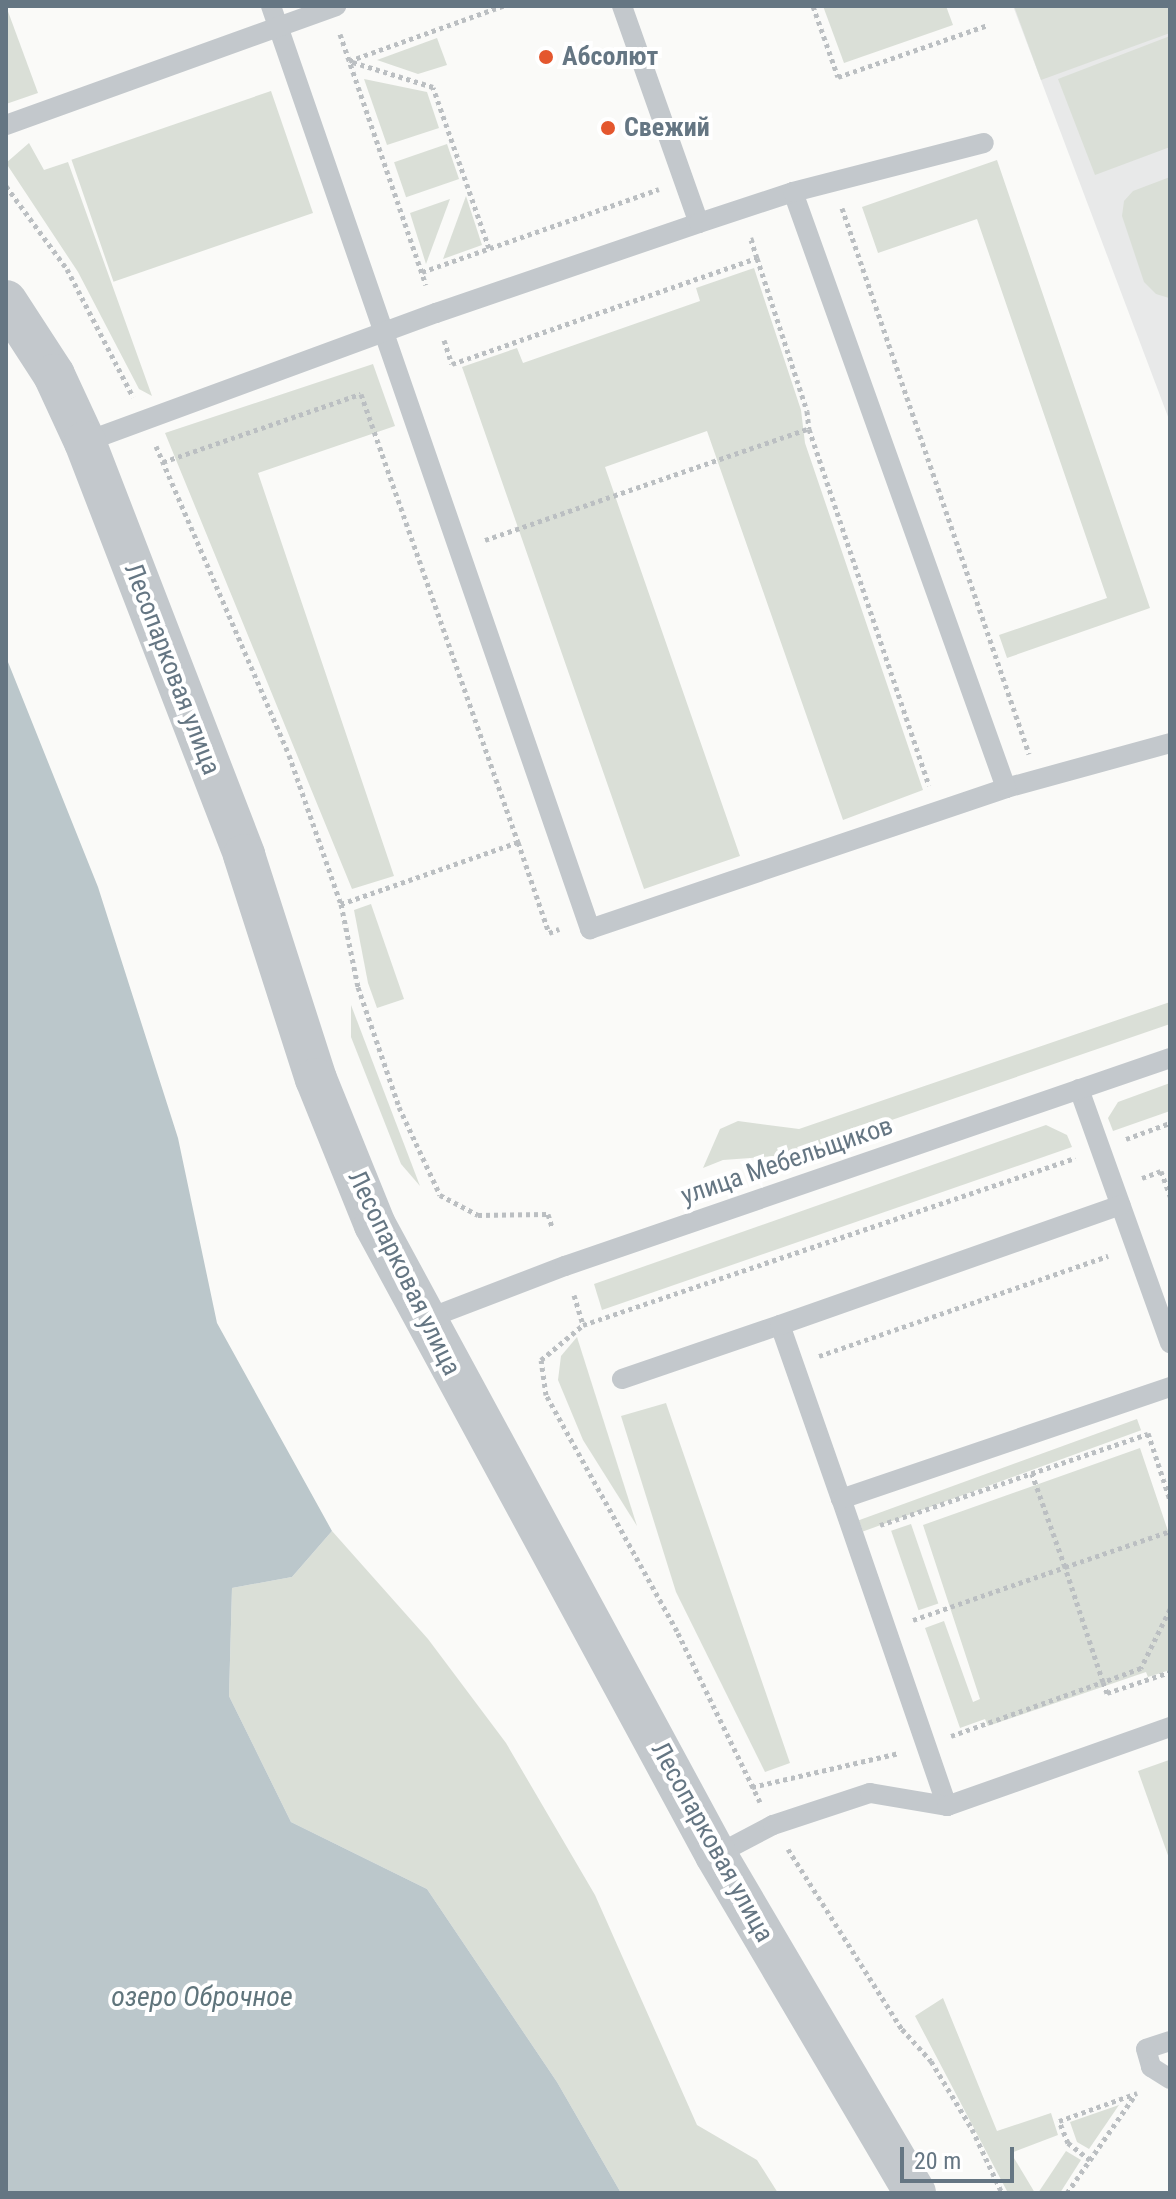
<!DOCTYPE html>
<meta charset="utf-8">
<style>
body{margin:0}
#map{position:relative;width:1176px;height:2199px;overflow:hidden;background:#fafaf8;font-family:"Roboto Condensed",sans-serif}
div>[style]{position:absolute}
.built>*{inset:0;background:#e8e9e9}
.green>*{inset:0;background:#dadfd7;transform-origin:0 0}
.water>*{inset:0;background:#bbc7cb}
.path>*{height:5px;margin-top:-2.5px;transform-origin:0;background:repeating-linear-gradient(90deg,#bbbfc2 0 4px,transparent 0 8px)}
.lane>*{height:20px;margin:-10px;padding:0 10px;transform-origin:10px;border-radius:10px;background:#c3c8cc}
.street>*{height:42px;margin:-21px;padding:0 21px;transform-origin:21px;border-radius:21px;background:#c3c8cc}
.dots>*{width:22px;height:22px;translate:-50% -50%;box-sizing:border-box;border:4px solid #fff;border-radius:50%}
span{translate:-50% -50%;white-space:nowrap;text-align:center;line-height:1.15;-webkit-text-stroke:8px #fff;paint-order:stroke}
.poi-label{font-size:26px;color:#657683;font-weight:700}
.left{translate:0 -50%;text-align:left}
.street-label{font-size:26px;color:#657683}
.water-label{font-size:28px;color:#60757c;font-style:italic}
.frame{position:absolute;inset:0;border:8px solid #657683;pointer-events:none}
.scale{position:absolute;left:900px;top:2147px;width:114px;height:36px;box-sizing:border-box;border:4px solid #657683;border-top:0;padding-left:10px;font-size:24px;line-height:28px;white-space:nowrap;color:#657683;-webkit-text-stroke:6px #fff;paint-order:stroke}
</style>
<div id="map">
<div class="built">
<div style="clip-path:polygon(1013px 6px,1170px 6px,1170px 422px)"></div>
</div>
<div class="green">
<div style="clip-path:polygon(6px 6px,38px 93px,6px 104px)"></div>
<div style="clip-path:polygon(823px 6px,946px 6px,953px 25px,844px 63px)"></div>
<div style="clip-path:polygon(1014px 6px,1170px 6px,1170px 33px,1041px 80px)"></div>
<div style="clip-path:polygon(1170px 36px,1170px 147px,1095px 175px,1058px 79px)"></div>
<div style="clip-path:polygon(437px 38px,447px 65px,418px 74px,377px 60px)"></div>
<div style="clip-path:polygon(364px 79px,427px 92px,439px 128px,387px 145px)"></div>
<div style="left:271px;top:91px;width:129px;height:211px;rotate:71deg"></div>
<div style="clip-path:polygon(29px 143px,44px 170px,68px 162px,152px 396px,139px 389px,78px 272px,6px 163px)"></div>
<div style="left:447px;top:144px;width:37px;height:56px;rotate:71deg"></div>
<div style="clip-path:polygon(997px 160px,1150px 608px,1007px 658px,999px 635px,1107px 598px,977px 219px,878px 253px,862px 207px)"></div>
<div style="clip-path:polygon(1170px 177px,1170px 298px,1169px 298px,1156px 294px,1144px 282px,1122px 216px,1124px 201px,1133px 191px)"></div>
<div style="clip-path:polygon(466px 196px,482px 245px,443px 259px)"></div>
<div style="clip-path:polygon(450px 199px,426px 264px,410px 213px)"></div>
<div style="clip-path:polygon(754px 268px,801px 410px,805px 443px,923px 790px,843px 820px,707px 431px,605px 467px,740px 856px,644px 889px,462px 367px,517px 348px,523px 363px,700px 301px,696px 288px)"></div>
<div style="clip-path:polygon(373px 364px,395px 426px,258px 473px,394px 876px,352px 889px,165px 433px)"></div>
<div style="clip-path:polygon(371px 904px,404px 999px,377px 1008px,368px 983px,354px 910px)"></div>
<div style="clip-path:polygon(1170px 1002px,1170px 1024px,790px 1155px,723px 1160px,703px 1168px,720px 1129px,738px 1121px,799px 1129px)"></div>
<div style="clip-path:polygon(351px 1005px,420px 1186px,401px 1164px,351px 1037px)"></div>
<div style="clip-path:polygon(1170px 1083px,1170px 1111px,1113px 1131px,1108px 1118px,1118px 1102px)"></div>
<div style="clip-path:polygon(1046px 1125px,1067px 1135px,1072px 1147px,602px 1310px,594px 1284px)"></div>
<div style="clip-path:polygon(577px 1337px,637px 1526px,583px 1440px,558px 1380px,561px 1356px)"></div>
<div style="clip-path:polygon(666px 1403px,790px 1763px,765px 1772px,676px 1592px,621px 1416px)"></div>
<div style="left:1137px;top:1419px;width:12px;height:296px;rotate:70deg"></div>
<div style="clip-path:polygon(1140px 1448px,1170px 1537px,1170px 1670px,1148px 1677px,1146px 1672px,988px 1726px,985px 1719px,960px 1728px,925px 1628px,944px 1621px,973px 1702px,980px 1699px,923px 1525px)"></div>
<div style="left:911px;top:1524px;width:84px;height:21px;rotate:71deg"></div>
<div style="clip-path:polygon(332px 1531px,428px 1639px,506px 1743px,595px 1895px,697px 2125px,757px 2160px,778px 2193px,621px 2193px,557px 2082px,427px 1889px,291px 1822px,229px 1696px,232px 1588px,292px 1577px)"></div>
<div style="clip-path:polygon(1169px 1760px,1170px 1763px,1170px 1861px,1138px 1771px)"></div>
<div style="clip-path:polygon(943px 1998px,997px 2131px,1051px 2113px,1058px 2135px,1011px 2153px,1035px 2193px,1008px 2193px,915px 2016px)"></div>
<div style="clip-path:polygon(1119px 2105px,1089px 2149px,1077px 2142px,1070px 2122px)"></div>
<div style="clip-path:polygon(1066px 2151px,1081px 2160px,1060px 2193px,1038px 2193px)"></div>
</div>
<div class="water">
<div style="clip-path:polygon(6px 657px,98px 887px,178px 1138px,217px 1323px,332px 1531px,292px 1577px,232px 1588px,229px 1696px,291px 1822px,427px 1889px,557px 2082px,621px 2193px,6px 2193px)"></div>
</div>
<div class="path">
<div style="left:813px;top:6px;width:75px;rotate:70.6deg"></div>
<div style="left:838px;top:77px;width:159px;rotate:-19.1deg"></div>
<div style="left:340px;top:34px;width:265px;rotate:71.1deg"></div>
<div style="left:6px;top:186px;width:103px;rotate:53.7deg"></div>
<div style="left:67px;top:269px;width:144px;rotate:62.7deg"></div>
<div style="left:842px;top:208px;width:577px;rotate:71.09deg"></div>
<div style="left:489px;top:248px;width:170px;rotate:-109.2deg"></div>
<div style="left:433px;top:87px;width:88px;rotate:-162.8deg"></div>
<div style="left:349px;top:61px;width:164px;rotate:-19.7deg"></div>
<div style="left:757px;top:258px;width:161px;rotate:71.9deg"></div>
<div style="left:807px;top:411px;width:18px;rotate:84deg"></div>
<div style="left:809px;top:429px;width:376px;rotate:71.4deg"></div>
<div style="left:422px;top:272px;width:251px;rotate:-19.3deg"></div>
<div style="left:444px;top:340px;width:25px;rotate:72deg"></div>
<div style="left:452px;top:364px;width:323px;rotate:-19.2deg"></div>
<div style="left:757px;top:258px;width:19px;rotate:-108deg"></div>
<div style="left:751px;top:240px;width:3px;rotate:-18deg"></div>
<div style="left:156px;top:446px;width:336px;rotate:66.7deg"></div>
<div style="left:289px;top:755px;width:158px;rotate:70.8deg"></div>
<div style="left:341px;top:904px;width:85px;rotate:78.4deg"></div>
<div style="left:358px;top:987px;width:127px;rotate:71.1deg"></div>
<div style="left:399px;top:1107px;width:97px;rotate:65deg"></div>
<div style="left:440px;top:1195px;width:43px;rotate:27.8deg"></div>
<div style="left:478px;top:1215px;width:70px;rotate:-0.8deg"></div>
<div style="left:548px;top:1214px;width:14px;rotate:73deg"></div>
<div style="left:163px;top:462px;width:209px;rotate:-19deg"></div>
<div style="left:361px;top:394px;width:475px;rotate:70.7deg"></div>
<div style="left:518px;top:842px;width:188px;rotate:160.7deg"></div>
<div style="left:485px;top:540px;width:342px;rotate:-19deg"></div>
<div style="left:518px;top:842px;width:96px;rotate:71.2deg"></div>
<div style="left:549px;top:933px;width:11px;rotate:-22deg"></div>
<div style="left:1126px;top:1139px;width:47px;rotate:-20deg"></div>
<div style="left:1142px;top:1178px;width:20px;rotate:-20deg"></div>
<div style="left:1161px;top:1171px;width:27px;rotate:70deg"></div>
<div style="left:574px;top:1295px;width:31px;rotate:73deg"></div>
<div style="left:819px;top:1356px;width:306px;rotate:-19.1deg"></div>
<div style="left:1148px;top:1433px;width:71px;rotate:71.8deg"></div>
<div style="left:880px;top:1525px;width:283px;rotate:-18.8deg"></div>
<div style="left:1170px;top:1609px;width:66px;rotate:116.2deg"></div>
<div style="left:1141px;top:1668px;width:40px;rotate:159.8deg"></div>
<div style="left:1103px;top:1682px;width:12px;rotate:70deg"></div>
<div style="left:1107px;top:1693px;width:66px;rotate:-18.4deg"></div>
<div style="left:913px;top:1620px;width:161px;rotate:-19.2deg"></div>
<div style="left:1065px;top:1567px;width:99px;rotate:-109.5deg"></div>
<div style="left:951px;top:1736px;width:161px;rotate:-19.6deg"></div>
<div style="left:1103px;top:1682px;width:121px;rotate:-108.3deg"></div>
<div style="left:1065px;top:1567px;width:111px;rotate:-18.9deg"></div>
<div style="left:752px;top:1787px;width:151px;rotate:-13deg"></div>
<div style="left:760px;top:1802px;width:190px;rotate:-115.9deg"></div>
<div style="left:677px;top:1631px;width:270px;rotate:-119deg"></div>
<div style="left:546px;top:1395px;width:35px;rotate:-98deg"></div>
<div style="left:541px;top:1360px;width:55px;rotate:-39.8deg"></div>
<div style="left:583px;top:1325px;width:520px;rotate:-18.75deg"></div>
<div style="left:788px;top:1849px;width:213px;rotate:57.7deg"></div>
<div style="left:902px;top:2029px;width:43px;rotate:47.8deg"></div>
<div style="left:931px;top:2061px;width:79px;rotate:58.9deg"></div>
<div style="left:972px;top:2129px;width:71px;rotate:64.9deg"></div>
<div style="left:1090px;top:2160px;width:28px;rotate:-142deg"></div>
<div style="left:1068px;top:2143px;width:24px;rotate:-112deg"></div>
<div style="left:1059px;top:2121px;width:83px;rotate:-19.7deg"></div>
<div style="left:1067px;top:2193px;width:119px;rotate:-55.2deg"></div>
</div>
<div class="lane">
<div style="left:271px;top:6px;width:977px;rotate:70.93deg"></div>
<div style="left:590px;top:929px;width:439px;rotate:-18.7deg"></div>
<div style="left:1006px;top:788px;width:170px;rotate:-15.3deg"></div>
<div style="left:622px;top:6px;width:230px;rotate:70.5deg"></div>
<div style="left:6px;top:125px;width:351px;rotate:-19.8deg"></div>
<div style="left:793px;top:192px;width:633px;rotate:70.33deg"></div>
<div style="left:85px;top:442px;width:374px;rotate:-20.2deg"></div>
<div style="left:436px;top:313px;width:278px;rotate:-18.9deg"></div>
<div style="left:699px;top:223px;width:99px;rotate:-18.3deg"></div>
<div style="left:793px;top:192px;width:197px;rotate:-14.4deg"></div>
<div style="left:1079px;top:1089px;width:270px;rotate:70.3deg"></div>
<div style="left:424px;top:1320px;width:151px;rotate:-21deg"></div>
<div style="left:565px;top:1266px;width:640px;rotate:-18.97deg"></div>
<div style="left:622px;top:1379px;width:167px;rotate:-18.9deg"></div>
<div style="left:841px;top:1499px;width:184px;rotate:-109.3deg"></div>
<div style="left:780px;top:1325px;width:361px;rotate:-19.4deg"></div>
<div style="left:947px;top:1806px;width:325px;rotate:-109deg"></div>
<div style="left:841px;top:1499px;width:348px;rotate:-18.8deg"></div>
<div style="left:716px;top:1855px;width:64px;rotate:-27.8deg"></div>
<div style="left:773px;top:1825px;width:102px;rotate:-18.3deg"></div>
<div style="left:870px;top:1793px;width:78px;rotate:9.6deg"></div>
<div style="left:947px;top:1806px;width:237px;rotate:-19.5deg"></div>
<div style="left:1170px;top:2041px;width:25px;rotate:162deg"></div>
<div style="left:1146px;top:2049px;width:19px;rotate:74deg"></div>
<div style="left:1151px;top:2067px;width:22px;rotate:32deg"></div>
</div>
<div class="street">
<div style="left:6px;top:301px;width:88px;rotate:57deg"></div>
<div style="left:54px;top:375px;width:74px;rotate:65.2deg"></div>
<div style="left:85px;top:442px;width:443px;rotate:68.9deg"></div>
<div style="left:244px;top:855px;width:235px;rotate:72.2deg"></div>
<div style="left:316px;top:1079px;width:157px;rotate:68deg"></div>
<div style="left:375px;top:1225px;width:716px;rotate:61.57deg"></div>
<div style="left:716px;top:1855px;width:392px;rotate:59.5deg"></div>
</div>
<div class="dots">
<div style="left:546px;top:57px;background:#e4572e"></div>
<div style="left:608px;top:128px;background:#e4572e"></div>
</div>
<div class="poi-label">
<span class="left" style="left:562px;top:57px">Абсолют</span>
<span class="left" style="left:624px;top:128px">Свежий</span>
</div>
<div class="street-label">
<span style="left:172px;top:669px;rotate:69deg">Лесопарковая улица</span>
<span style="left:787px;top:1161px;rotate:-19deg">улица Мебельщиков</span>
<span style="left:404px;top:1273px;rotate:64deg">Лесопарковая улица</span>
<span style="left:712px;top:1842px;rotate:61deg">Лесопарковая улица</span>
</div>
<div class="water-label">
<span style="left:202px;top:1997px">озеро Оброчное</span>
</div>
<div class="frame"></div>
<div class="scale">20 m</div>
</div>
